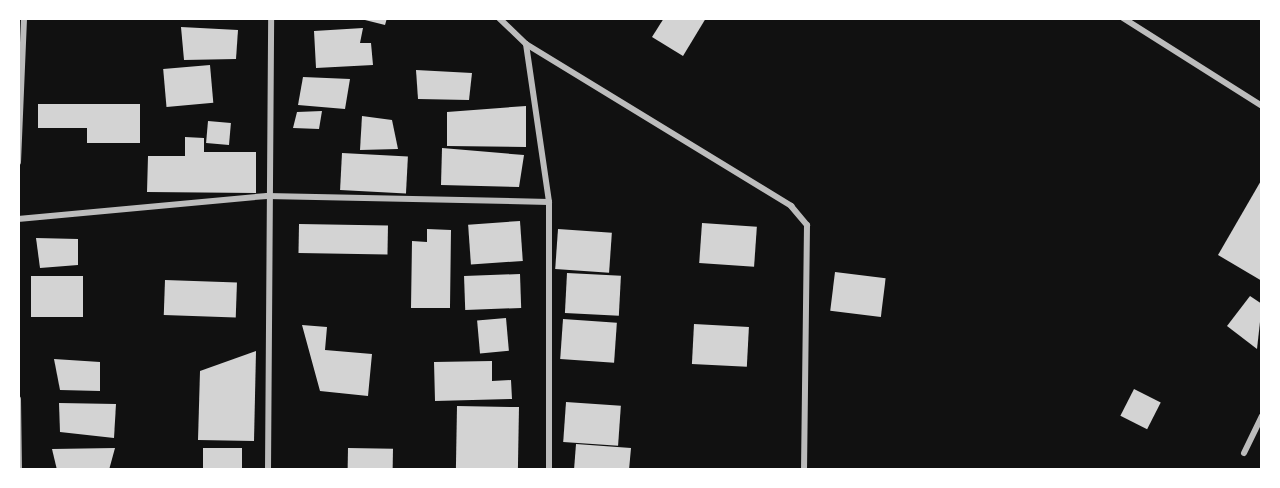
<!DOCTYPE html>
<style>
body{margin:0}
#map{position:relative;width:1280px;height:488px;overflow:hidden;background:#111;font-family:"Sofia Sans Condensed",sans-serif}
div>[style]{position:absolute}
.building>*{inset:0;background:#d3d3d3;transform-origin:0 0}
.minor>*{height:6px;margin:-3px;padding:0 3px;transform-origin:3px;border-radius:3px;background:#bcbcbc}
span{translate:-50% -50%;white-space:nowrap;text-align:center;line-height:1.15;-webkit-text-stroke:4.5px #fff;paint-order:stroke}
.frame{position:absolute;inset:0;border:20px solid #fff;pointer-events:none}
</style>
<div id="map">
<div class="building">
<div style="clip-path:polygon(357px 18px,387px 18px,385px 25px)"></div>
<div style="clip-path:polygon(664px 18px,706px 18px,683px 56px,652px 37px)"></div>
<div style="clip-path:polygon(181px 27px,238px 30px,236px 59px,184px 60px)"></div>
<div style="clip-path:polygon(363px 28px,360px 43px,371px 43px,373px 65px,316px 68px,314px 31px)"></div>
<div style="left:210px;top:65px;width:38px;height:47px;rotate:85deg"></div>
<div style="clip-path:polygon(416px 70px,472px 73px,469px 100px,418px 99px)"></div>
<div style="clip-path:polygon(303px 77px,350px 79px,345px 109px,298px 105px)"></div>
<div style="clip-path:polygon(38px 104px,140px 104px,140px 143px,87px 143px,87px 128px,38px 128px)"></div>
<div style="clip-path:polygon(526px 106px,526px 147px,447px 146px,447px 112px)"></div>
<div style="clip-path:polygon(322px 111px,319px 129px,293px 128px,297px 112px)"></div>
<div style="clip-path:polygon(362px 116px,392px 120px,398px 149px,360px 150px)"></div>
<div style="left:208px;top:121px;width:23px;height:22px;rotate:5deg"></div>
<div style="clip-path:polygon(185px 137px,204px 138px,204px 152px,256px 152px,256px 193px,147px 192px,148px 156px,185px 156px)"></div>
<div style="clip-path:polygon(442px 148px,524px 155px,519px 187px,441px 185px)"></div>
<div style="left:342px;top:153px;width:66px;height:37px;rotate:3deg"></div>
<div style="clip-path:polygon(1262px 179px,1262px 281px,1218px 255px)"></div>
<div style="left:520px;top:221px;width:40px;height:52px;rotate:86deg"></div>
<div style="left:702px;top:223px;width:55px;height:40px;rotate:4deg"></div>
<div style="left:299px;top:224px;width:89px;height:29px;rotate:1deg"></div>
<div style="clip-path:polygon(427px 229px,451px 230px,450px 308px,411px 308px,412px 241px,427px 242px)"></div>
<div style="left:558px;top:229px;width:54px;height:40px;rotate:4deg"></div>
<div style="clip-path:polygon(36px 238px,78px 239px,78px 265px,40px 268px)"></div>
<div style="left:835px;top:272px;width:51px;height:39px;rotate:7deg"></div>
<div style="left:567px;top:273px;width:54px;height:40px;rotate:3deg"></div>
<div style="left:520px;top:274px;width:34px;height:56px;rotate:88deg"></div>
<div style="left:83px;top:276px;width:41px;height:52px;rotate:90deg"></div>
<div style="left:165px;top:280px;width:72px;height:35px;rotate:2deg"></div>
<div style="clip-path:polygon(1250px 296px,1262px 304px,1257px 349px,1227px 326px)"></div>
<div style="left:506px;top:318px;width:33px;height:29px;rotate:85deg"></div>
<div style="left:563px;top:319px;width:54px;height:40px;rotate:4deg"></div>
<div style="left:694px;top:324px;width:55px;height:40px;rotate:3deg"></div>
<div style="clip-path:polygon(302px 325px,327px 327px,325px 350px,372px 354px,368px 396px,320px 391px)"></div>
<div style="clip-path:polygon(256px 351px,254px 441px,198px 440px,200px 371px)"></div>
<div style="clip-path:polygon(54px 359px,100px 362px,100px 391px,60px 390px)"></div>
<div style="clip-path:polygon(492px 361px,492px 381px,511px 380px,512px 399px,435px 401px,434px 362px)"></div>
<div style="left:1134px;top:389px;width:30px;height:30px;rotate:27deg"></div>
<div style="left:566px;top:402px;width:55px;height:40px;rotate:4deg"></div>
<div style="clip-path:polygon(59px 403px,116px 404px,114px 438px,60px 432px)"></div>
<div style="left:457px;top:406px;width:62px;height:64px;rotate:1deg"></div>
<div style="clip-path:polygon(576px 444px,631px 448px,629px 470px,574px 470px)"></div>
<div style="clip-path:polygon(115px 448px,109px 470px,57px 470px,52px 449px)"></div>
<div style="left:242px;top:448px;width:22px;height:39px;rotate:90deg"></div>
<div style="left:348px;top:448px;width:45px;height:22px;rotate:1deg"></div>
</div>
<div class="minor">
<div style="left:499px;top:18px;width:37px;rotate:44deg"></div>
<div style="left:526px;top:44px;width:311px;rotate:31.4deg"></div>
<div style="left:791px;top:206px;width:25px;rotate:50deg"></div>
<div style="left:807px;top:225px;width:245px;rotate:90.7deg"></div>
<div style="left:1123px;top:18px;width:165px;rotate:32.3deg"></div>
<div style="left:526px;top:44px;width:160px;rotate:81.7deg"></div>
<div style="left:549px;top:202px;width:268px;rotate:90deg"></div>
<div style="left:18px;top:162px;width:144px;rotate:-87.6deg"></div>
<div style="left:18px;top:219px;width:250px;rotate:-5.3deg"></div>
<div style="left:267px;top:196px;width:282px;rotate:1.2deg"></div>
<div style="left:18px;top:399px;width:71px;rotate:89.2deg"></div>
<div style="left:1244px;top:453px;width:41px;rotate:-64.1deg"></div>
<div style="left:268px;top:470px;width:452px;rotate:-89.6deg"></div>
</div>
<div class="frame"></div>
</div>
